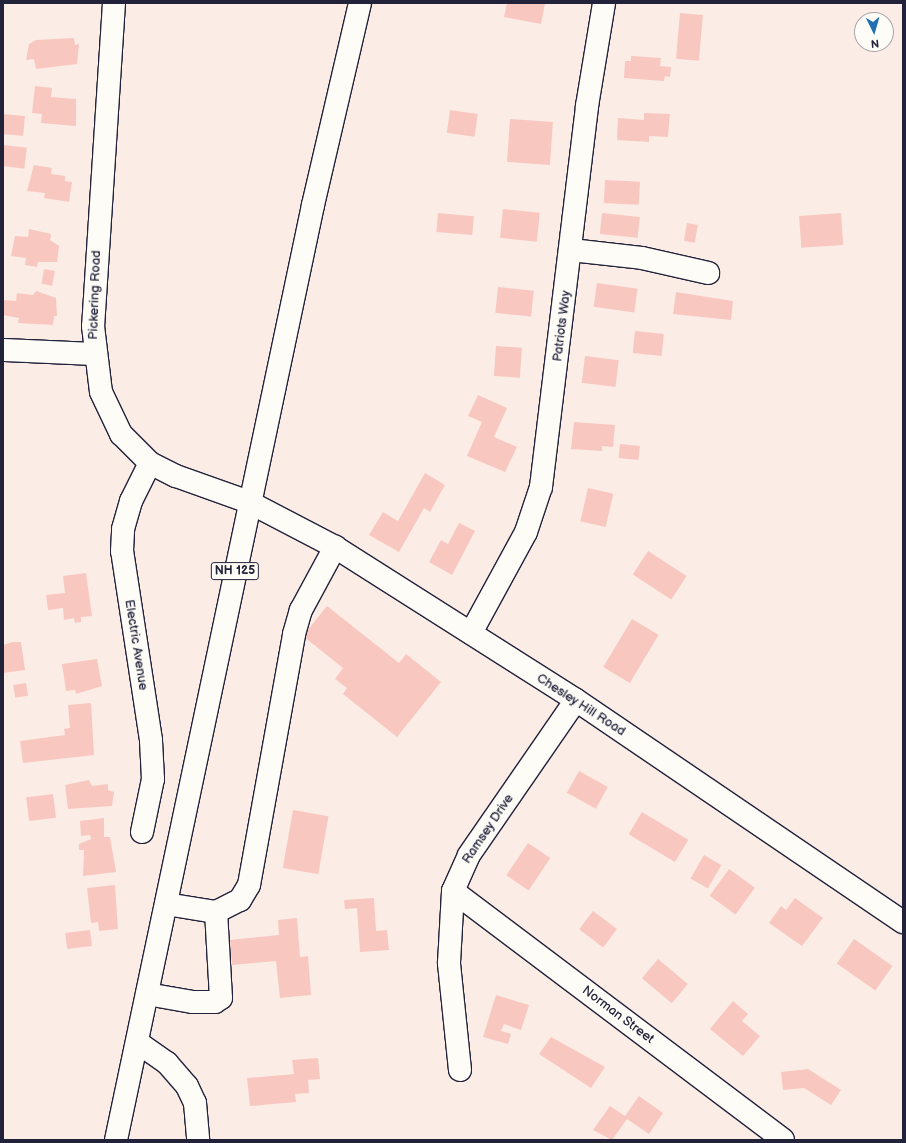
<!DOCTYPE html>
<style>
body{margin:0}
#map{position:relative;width:906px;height:1143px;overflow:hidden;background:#fcece6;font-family:"Balsamiq Sans",sans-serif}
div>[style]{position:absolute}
.building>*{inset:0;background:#f8c8c0;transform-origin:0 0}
.roads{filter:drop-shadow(1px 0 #22223b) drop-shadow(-1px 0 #22223b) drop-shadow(0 1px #22223b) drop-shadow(0 -1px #22223b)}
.minor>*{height:22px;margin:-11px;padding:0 11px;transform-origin:11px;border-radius:11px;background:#fdfcf7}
.major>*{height:22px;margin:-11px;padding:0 11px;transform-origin:11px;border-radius:11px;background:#fdfcf7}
.highway>*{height:22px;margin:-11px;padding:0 11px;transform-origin:11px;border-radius:11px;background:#fdfcf7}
span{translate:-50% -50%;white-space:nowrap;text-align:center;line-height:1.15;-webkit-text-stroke:3px #fdfcf7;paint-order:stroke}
.shield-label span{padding:1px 3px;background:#fdfcf7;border:1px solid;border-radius:3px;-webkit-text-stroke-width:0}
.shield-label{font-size:12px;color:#22223b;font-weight:700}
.street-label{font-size:13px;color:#22223b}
.frame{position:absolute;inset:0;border:4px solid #22223b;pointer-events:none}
.north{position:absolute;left:854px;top:12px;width:40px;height:40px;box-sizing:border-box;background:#fdfcf7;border:1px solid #a5a5ac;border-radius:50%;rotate:175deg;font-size:11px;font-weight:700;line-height:16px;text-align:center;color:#22223b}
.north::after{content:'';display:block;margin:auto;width:14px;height:18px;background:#1f6fb2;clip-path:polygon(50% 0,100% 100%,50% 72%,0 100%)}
</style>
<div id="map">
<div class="building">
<div style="clip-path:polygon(507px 3px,545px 3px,541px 24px,504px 17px)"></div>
<div style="left:680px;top:13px;width:23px;height:46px;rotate:5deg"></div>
<div style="clip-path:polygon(74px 38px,75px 45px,79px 44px,77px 64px,36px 69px,34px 59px,26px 60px,29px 44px,36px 40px)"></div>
<div style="clip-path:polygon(631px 56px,661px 58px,660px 66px,671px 67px,670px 77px,665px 76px,664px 81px,624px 78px,625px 61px,631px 61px)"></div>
<div style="clip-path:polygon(35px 86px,52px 88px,51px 97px,76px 99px,76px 126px,41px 123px,42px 114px,32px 113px)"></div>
<div style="left:450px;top:110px;width:28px;height:23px;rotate:8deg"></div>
<div style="clip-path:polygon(644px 113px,670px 114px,668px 137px,649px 136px,649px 142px,617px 140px,618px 118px,644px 120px)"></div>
<div style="left:3px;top:114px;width:22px;height:20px;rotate:5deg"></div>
<div style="left:510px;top:119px;width:43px;height:43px;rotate:4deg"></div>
<div style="left:4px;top:145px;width:23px;height:21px;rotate:7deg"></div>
<div style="clip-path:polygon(34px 165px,52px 168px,51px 174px,65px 176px,65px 181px,72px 182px,69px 202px,44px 198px,45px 193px,27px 191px)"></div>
<div style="left:605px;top:180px;width:35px;height:23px;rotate:3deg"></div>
<div style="left:503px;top:209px;width:37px;height:29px;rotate:6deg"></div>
<div style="left:438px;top:213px;width:36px;height:19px;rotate:5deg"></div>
<div style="left:602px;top:213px;width:38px;height:21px;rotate:6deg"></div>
<div style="left:841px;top:213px;width:32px;height:42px;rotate:86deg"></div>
<div style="left:687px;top:223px;width:11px;height:18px;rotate:10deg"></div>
<div style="clip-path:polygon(29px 229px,51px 234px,50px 240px,59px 246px,57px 262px,38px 262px,37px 267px,25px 265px,26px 258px,11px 256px,15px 236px,28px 237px)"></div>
<div style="left:44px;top:269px;width:11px;height:15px;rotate:10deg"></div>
<div style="left:597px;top:283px;width:41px;height:24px;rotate:8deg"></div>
<div style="left:498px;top:287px;width:36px;height:26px;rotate:6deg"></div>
<div style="clip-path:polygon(36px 291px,56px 298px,57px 316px,54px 316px,53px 325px,18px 323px,19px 318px,3px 315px,3px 300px,16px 301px,17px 293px,33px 295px)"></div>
<div style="clip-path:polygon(676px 292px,733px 301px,731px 320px,673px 314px)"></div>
<div style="left:635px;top:331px;width:29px;height:22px;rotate:6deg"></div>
<div style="left:496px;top:346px;width:26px;height:30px;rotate:4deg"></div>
<div style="left:585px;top:356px;width:34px;height:27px;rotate:7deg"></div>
<div style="clip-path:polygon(478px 395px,507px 408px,494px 437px,517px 447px,505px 472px,467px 456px,482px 422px,468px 416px)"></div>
<div style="clip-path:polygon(574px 422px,615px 425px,613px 447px,602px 446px,602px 451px,571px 449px)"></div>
<div style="left:620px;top:444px;width:20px;height:14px;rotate:6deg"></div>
<div style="clip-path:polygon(425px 473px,445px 485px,430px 512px,424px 508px,399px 552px,369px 535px,383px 512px,398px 521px)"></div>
<div style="left:588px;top:488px;width:26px;height:34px;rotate:13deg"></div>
<div style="clip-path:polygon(459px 523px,475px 531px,452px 575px,429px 562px,441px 540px,448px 544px)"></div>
<div style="left:648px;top:551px;width:46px;height:28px;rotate:33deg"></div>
<div style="clip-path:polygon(86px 573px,92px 616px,81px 617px,81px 622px,75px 623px,74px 618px,64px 620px,63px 608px,48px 610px,46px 595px,65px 593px,63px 576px)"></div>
<div style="clip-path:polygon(327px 606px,399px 663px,406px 654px,441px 682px,397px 737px,343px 694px,347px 688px,335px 679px,343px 668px,303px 636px)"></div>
<div style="left:632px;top:619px;width:31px;height:56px;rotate:31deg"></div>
<div style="clip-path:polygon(13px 642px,21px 642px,25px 670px,3px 673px,3px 645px)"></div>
<div style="clip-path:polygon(97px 659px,102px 686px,76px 694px,75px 690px,66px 691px,62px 664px)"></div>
<div style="left:26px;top:683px;width:13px;height:13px;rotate:81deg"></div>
<div style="clip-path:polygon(91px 703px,94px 755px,23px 763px,20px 741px,65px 735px,64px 729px,70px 728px,68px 705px)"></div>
<div style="left:579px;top:771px;width:33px;height:25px;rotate:29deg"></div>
<div style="clip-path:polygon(89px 780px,92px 786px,108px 784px,108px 790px,114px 792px,112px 806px,68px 809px,65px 785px)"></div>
<div style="left:53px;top:794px;width:24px;height:27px;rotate:83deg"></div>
<div style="left:293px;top:810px;width:36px;height:59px;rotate:10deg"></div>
<div style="left:642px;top:812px;width:54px;height:26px;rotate:31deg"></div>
<div style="clip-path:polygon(104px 818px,104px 837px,110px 837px,116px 872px,83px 876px,84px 850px,79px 850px,79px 844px,91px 839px,90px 835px,81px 836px,80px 821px)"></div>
<div style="left:528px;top:843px;width:27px;height:39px;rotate:34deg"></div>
<div style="left:704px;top:855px;width:20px;height:27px;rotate:30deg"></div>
<div style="left:729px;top:869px;width:32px;height:33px;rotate:36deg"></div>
<div style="clip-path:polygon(115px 885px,118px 929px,99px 931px,98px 922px,91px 923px,87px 888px)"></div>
<div style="clip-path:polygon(374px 898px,376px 931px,387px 930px,389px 950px,360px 952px,357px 908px,345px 909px,344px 900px)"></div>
<div style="clip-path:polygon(795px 898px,823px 918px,802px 946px,769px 923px,781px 906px,786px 910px)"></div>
<div style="left:593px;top:911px;width:30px;height:23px;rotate:37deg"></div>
<div style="clip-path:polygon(297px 918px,300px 957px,308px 956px,311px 995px,280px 998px,276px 961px,232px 965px,230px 940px,279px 935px,278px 920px)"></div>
<div style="left:90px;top:930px;width:16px;height:25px;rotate:83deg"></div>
<div style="left:854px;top:939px;width:47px;height:30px;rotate:35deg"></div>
<div style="left:658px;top:959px;width:39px;height:25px;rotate:40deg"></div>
<div style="clip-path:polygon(496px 995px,529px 1005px,521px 1030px,504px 1024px,501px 1031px,511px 1034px,508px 1044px,483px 1037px)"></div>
<div style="clip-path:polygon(733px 1001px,748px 1014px,742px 1021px,760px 1036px,743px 1056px,710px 1029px)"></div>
<div style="clip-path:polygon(551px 1037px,605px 1067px,591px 1088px,539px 1054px)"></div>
<div style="clip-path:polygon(318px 1058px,320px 1079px,308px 1080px,309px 1093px,295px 1094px,296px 1102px,250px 1106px,247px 1078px,294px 1074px,292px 1060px)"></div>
<div style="clip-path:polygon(808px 1069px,841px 1090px,831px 1105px,804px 1088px,783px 1090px,781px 1072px)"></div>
<div style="clip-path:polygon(639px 1096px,663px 1113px,649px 1134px,627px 1119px,612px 1140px,593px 1130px,610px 1106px,625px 1116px)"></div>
</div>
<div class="roads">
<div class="minor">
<div style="left:571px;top:250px;width:71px;rotate:6.4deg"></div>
<div style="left:642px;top:258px;width:68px;rotate:12.8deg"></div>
<div style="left:3px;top:350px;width:91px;rotate:2.5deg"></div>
<div style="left:249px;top:502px;width:97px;rotate:27.6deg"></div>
<div style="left:335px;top:547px;width:285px;rotate:32.4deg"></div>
<div style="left:576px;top:700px;width:395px;rotate:34.2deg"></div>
<div style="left:471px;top:633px;width:115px;rotate:-61.4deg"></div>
<div style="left:526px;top:532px;width:47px;rotate:-71.6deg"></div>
<div style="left:541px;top:487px;width:384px;rotate:-83.1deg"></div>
<div style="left:587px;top:106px;width:104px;rotate:-80.6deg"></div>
<div style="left:142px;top:832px;width:54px;rotate:-78.3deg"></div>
<div style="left:153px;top:779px;width:39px;rotate:-93deg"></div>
<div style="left:151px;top:740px;width:191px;rotate:-98.7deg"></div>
<div style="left:122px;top:551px;width:22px;rotate:-87deg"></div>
<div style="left:123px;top:529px;width:29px;rotate:-74deg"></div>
<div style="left:131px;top:501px;width:42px;rotate:-63.4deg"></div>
<div style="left:453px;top:891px;width:413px;rotate:37deg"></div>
<div style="left:166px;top:904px;width:51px;rotate:9.1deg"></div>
<div style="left:216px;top:912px;width:27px;rotate:-27deg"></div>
<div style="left:240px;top:900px;width:17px;rotate:-59deg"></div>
<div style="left:249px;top:885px;width:255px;rotate:-79.8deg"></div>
<div style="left:294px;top:634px;width:25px;rotate:-74deg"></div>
<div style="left:301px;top:610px;width:72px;rotate:-61.6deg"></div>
<div style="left:147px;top:994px;width:47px;rotate:9.9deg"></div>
<div style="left:193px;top:1002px;width:22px"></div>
<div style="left:215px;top:1002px;width:7px;rotate:-34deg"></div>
<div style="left:221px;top:998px;width:86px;rotate:-93.3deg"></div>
<div style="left:137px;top:1042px;width:37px;rotate:35deg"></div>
<div style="left:167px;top:1063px;width:30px;rotate:49deg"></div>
<div style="left:187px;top:1086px;width:19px;rotate:65deg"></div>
<div style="left:195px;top:1103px;width:37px;rotate:85deg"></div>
<div style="left:460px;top:1070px;width:108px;rotate:-95.9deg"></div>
<div style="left:449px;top:963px;width:72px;rotate:-86.8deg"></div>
<div style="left:453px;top:891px;width:39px;rotate:-66deg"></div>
<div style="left:469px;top:855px;width:188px;rotate:-55.4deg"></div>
</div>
<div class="major">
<div style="left:114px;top:3px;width:324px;rotate:93.7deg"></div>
<div style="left:93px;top:326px;width:66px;rotate:83.1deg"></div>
<div style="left:101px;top:392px;width:47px;rotate:64.5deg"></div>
<div style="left:121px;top:434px;width:41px;rotate:45deg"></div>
<div style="left:150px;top:463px;width:29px;rotate:27deg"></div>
<div style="left:176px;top:476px;width:77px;rotate:19.6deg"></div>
</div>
<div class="highway">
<div style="left:116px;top:1140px;width:956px;rotate:-78.1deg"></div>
<div style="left:313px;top:205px;width:207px;rotate:-76.9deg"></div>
</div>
</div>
<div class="shield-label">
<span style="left:235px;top:571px">NH 125</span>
</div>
<div class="street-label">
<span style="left:95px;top:295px;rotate:-88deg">Pickering Road</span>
<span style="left:562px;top:326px;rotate:-83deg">Patriots Way</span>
<span style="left:136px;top:645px;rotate:81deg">Electric Avenue</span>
<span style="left:581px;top:705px;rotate:33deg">Chesley Hill Road</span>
<span style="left:488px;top:829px;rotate:-56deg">Ramsey Drive</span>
<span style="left:618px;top:1015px;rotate:37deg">Norman Street</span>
</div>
<div class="frame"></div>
<div class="north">N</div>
</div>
